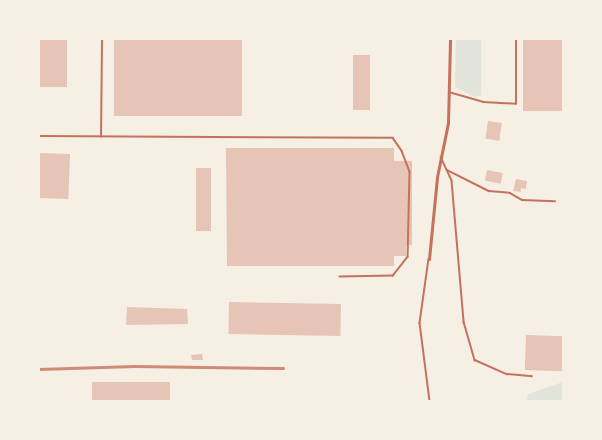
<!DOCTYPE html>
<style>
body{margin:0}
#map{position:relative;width:602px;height:440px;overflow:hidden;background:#f6efe4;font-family:Rubik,sans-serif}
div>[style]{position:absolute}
.green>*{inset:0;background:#e2e4dc}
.building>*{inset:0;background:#e6c5b7;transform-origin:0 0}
.service>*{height:1.5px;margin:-0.75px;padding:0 0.75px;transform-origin:0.75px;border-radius:0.75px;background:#c5725c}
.minor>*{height:3px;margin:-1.5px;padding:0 1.5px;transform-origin:1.5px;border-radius:1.5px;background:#c5725c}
.rail>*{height:2.5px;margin:-1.25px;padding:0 1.25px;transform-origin:1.25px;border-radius:1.25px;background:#cf8b77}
span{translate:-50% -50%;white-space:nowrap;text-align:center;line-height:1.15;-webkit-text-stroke:3px #f6efe4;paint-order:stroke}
.frame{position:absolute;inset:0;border:40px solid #f6efe4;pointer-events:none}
</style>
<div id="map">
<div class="green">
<div style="clip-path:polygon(456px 39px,481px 39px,481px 95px,475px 97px,455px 87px)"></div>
<div style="clip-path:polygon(563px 382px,563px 401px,527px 401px,528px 394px)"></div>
</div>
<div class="building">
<div style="left:39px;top:39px;width:28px;height:48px"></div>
<div style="left:114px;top:39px;width:128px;height:77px"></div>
<div style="left:523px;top:39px;width:40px;height:72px"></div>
<div style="left:353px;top:55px;width:17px;height:55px"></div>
<div style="left:488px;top:121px;width:14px;height:18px;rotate:8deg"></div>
<div style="clip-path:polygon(226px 148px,394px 148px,394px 161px,412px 161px,412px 245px,406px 245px,406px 256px,394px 256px,394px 266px,227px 266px)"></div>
<div style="left:39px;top:153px;width:31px;height:45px;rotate:2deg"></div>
<div style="left:196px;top:168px;width:15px;height:63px"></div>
<div style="left:487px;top:170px;width:16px;height:11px;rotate:11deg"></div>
<div style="clip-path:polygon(516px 179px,527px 181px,526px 189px,521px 188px,521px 192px,513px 191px)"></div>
<div style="left:229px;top:302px;width:112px;height:32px;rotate:1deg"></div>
<div style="clip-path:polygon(127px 307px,187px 309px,188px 324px,126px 325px)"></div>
<div style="left:526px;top:335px;width:37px;height:35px;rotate:2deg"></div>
<div style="clip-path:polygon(202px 354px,203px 360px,192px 360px,191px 355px)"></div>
<div style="left:92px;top:382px;width:78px;height:19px"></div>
</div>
<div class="service">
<div style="left:449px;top:92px;width:35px;rotate:16deg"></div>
<div style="left:483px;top:102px;width:33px;rotate:3deg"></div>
<div style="left:516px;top:104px;width:65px;rotate:-90deg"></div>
<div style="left:39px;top:136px;width:354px;rotate:0.3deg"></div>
<div style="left:393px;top:138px;width:16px;rotate:55deg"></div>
<div style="left:402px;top:151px;width:22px;rotate:69deg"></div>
<div style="left:410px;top:172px;width:85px;rotate:91.3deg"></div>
<div style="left:408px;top:257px;width:24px;rotate:128deg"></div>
<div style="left:393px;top:276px;width:53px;rotate:178.9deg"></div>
<div style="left:101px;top:137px;width:98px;rotate:-89.4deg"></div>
<div style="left:441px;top:157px;width:26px;rotate:65deg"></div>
<div style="left:452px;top:181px;width:142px;rotate:85.1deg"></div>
<div style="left:464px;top:322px;width:40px;rotate:74deg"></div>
<div style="left:475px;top:360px;width:35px;rotate:24deg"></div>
<div style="left:507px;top:374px;width:25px;rotate:5deg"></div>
<div style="left:447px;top:170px;width:47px;rotate:26.6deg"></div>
<div style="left:489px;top:191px;width:21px;rotate:5deg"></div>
<div style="left:510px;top:193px;width:14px;rotate:30deg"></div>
<div style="left:522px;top:200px;width:33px;rotate:2deg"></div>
<div style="left:429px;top:259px;width:65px;rotate:98deg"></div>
<div style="left:420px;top:323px;width:79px;rotate:82.7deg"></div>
</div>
<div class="minor">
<div style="left:429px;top:259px;width:82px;rotate:-84.4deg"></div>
<div style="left:437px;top:177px;width:55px;rotate:-78.5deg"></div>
<div style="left:448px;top:123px;width:84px;rotate:-88.6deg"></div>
</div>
<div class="rail">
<div style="left:39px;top:369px;width:95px;rotate:-1.8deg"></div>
<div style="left:134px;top:366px;width:149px;rotate:0.8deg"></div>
</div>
<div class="frame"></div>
</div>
